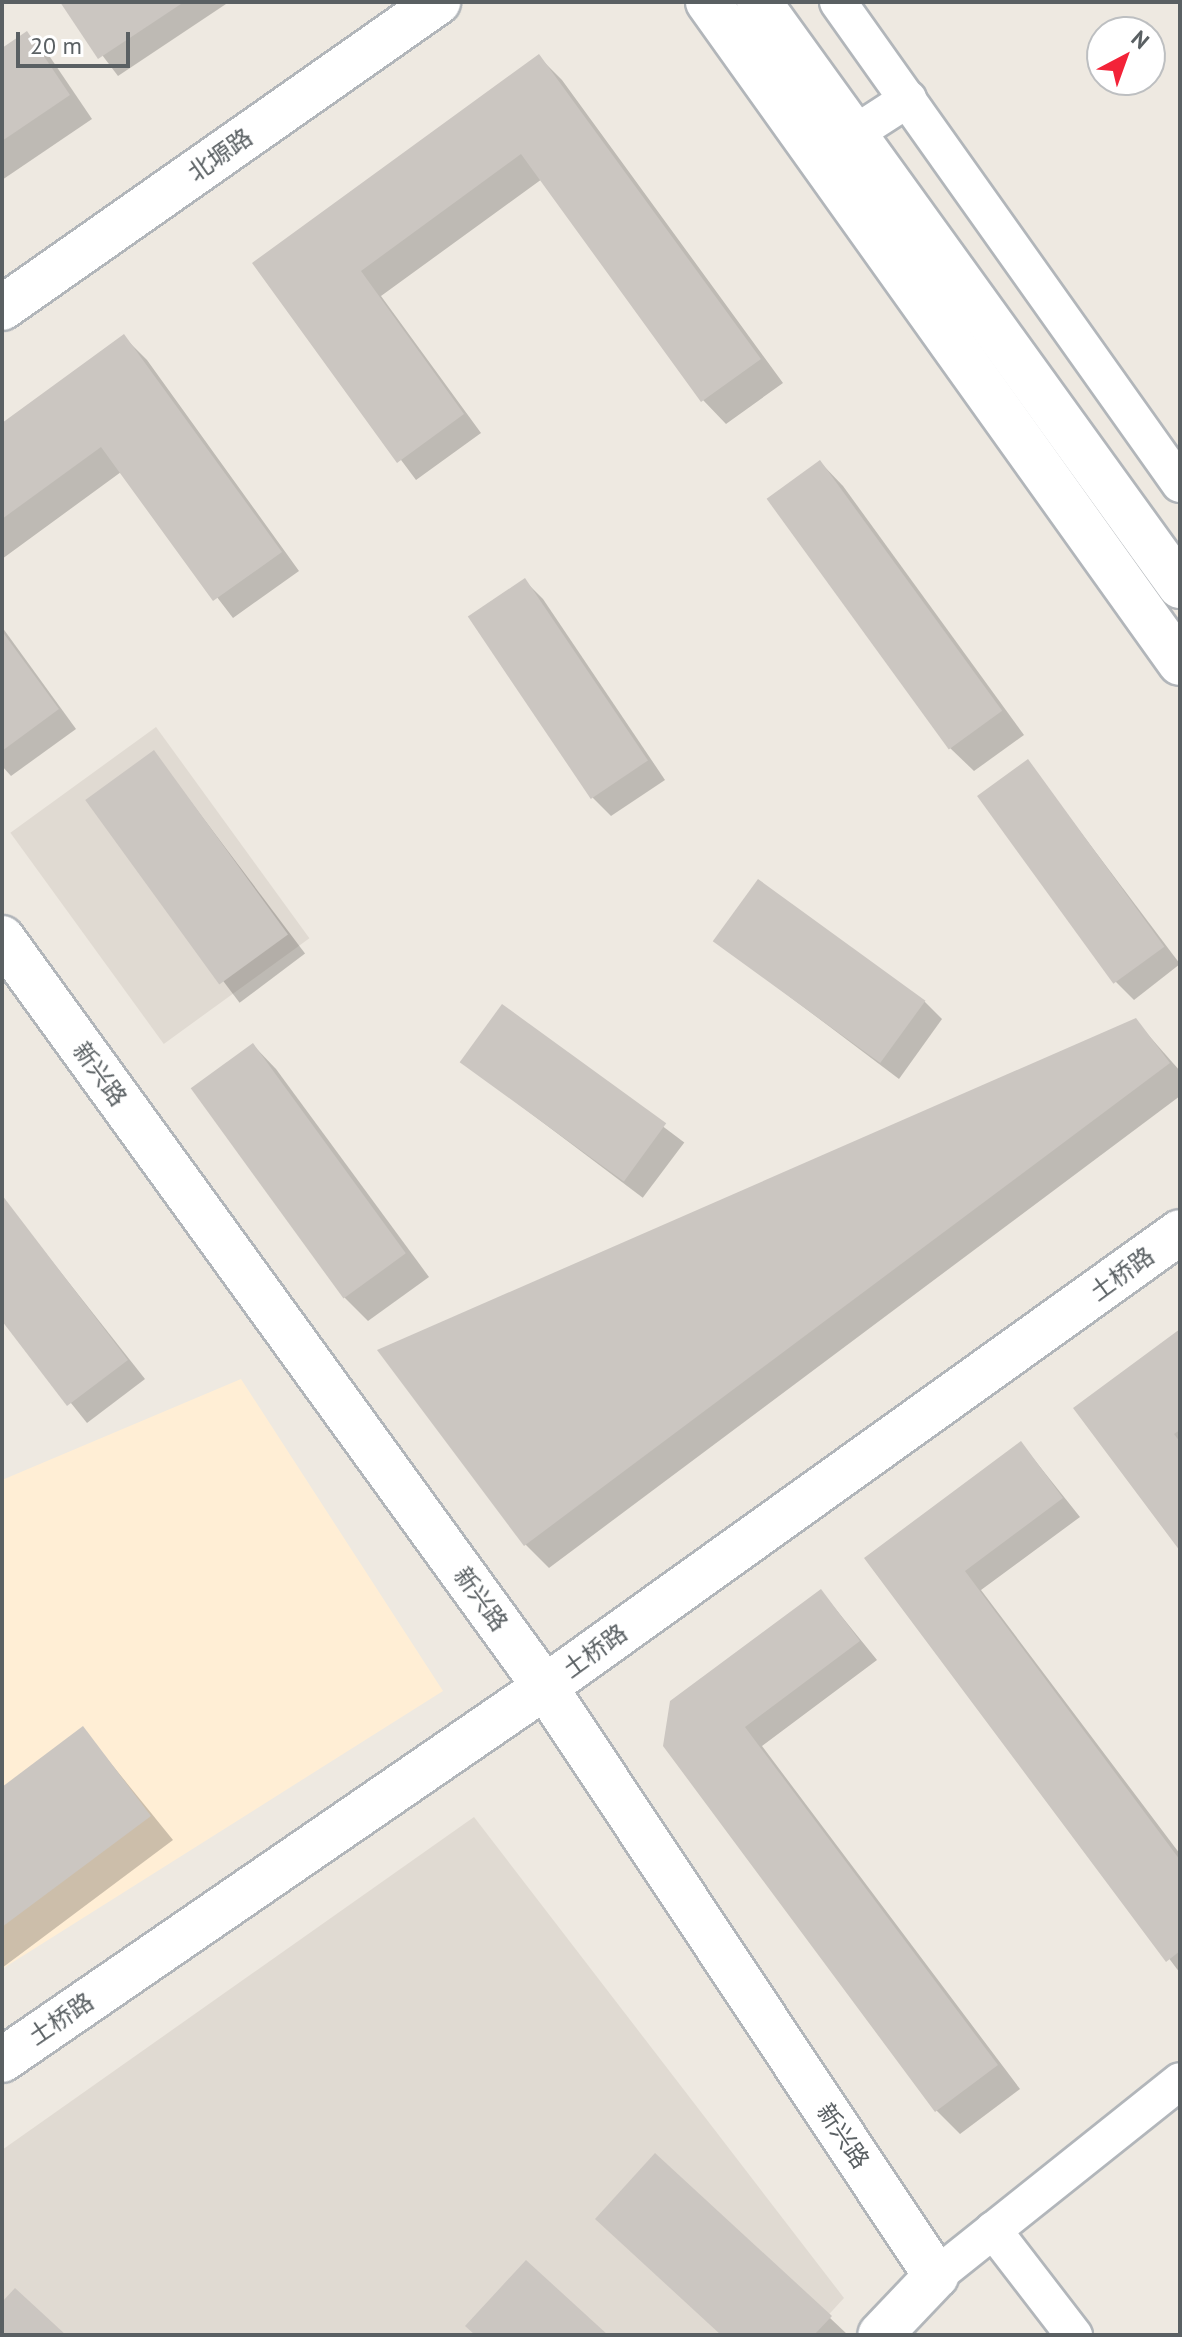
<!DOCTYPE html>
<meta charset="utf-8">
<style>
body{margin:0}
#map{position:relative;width:1182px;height:2337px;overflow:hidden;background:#eee9e1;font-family:"PT Sans","Noto Sans SC",sans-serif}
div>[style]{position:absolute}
.commercial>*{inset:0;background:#ffeed5}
.education>*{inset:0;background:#e0dad2;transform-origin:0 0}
.shadow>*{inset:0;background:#0003;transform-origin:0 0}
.building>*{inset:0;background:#cbc6c1;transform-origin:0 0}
.roads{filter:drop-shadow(2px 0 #b2b6ba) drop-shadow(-2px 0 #b2b6ba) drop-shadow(0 2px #b2b6ba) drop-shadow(0 -2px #b2b6ba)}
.street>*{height:36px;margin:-18px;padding:0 18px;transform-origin:18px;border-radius:18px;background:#fff}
.secondary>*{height:44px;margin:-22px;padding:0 22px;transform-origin:22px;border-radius:22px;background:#fff}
span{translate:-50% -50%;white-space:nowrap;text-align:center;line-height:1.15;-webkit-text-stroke:8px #fff;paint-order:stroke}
.street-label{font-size:24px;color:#5a6063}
.frame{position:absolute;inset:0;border:4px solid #5a6063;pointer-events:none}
.north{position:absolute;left:1086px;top:16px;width:80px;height:80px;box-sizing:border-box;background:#fff;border:2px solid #bdbfc1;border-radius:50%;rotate:41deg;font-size:22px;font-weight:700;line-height:32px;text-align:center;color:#5a6063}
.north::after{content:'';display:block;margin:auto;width:28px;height:36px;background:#f32338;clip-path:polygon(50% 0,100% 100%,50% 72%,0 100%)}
.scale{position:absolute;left:16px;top:32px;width:114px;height:36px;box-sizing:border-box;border:4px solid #5a6063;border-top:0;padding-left:10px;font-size:24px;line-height:28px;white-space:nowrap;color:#5a6063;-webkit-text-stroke:6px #fff;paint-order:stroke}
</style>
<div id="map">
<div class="commercial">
<div style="clip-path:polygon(241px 1379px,443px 1691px,2px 1969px,2px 1480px)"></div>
</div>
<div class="education">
<div style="left:156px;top:727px;width:261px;height:180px;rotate:54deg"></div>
<div style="clip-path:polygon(474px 1817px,844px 2298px,810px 2335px,2px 2335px,2px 2150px)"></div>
</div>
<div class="shadow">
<div style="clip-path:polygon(62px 2px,229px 2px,118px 76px)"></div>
<div style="clip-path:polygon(27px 33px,50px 57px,92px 119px,2px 180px,2px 50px)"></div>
<div style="clip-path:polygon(539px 57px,562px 80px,783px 383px,726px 424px,703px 400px,542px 179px,381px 296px,481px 433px,416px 480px,254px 263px)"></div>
<div style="clip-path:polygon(124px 337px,147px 360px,299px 571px,233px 618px,121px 472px,2px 559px,2px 425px)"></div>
<div style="clip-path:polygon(820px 462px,843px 486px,1024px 735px,974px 771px,950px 748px)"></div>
<div style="clip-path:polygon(524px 580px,543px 599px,665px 780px,611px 816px,593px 798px)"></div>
<div style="clip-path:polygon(2px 627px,76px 729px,11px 776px,2px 766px)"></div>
<div style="left:154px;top:753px;width:251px;height:82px;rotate:53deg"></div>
<div style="clip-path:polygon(1027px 761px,1180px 964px,1134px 1000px,1116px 982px)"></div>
<div style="clip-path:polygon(716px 941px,924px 1001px,942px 1019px,899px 1079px)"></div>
<div style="left:503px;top:1006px;width:227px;height:69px;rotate:37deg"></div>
<div style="clip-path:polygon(1136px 1021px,1180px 1071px,1180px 1096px,549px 1568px,526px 1545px,380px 1350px)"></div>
<div style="clip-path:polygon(253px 1045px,276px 1069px,429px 1277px,368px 1321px,345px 1298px,193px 1088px)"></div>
<div style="clip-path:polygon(2px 1198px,145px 1379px,87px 1423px,2px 1317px)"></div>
<div style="clip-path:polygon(1180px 1331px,1180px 1548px,1076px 1408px)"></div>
<div style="clip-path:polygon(1021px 1443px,1080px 1517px,981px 1590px,1180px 1854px,1180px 1973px,867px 1558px)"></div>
<div style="clip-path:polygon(821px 1591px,877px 1660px,762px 1746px,1020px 2089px,960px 2134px,936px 2110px,665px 1745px)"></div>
<div style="clip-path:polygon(83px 1729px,173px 1840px,2px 1968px,2px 1789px)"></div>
<div style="clip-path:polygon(830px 2318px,848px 2335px,722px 2335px)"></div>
</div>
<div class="building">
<div style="clip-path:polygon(60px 2px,184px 2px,98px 59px)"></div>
<div style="clip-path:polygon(27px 31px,70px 95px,2px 141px,2px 48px)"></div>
<div style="clip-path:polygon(539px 54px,761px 359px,701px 402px,521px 154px,361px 271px,464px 414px,397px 463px,252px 263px)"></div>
<div style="clip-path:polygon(124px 334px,282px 552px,213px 601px,101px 447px,2px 519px,2px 423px)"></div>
<div style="left:820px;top:460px;width:310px;height:66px;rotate:54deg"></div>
<div style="left:525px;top:578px;width:220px;height:69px;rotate:56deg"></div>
<div style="clip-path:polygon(2px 631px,59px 709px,2px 751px)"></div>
<div style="left:154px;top:750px;width:228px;height:85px;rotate:54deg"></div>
<div style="left:1028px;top:759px;width:232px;height:63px;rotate:54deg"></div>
<div style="left:758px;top:879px;width:207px;height:77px;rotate:36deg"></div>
<div style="left:502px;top:1004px;width:203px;height:72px;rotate:36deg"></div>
<div style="clip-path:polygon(1136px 1018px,1170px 1063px,524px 1546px,377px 1350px)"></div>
<div style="left:253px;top:1043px;width:260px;height:77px;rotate:54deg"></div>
<div style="clip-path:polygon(2px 1195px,128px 1360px,67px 1406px,2px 1321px)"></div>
<div style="clip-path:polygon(1180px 1329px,1180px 1430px,1174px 1434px,1180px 1442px,1180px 1551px,1073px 1408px)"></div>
<div style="clip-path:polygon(1021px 1441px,1063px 1498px,965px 1571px,1180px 1860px,1180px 1951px,1166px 1962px,864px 1558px)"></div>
<div style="clip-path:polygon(821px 1589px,860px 1641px,745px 1727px,998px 2065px,935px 2112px,663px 1746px,670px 1701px)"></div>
<div style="clip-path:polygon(83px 1726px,151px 1816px,2px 1927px,2px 1787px)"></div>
<div style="clip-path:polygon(655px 2153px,832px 2316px,814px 2335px,721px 2335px,595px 2219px)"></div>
<div style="clip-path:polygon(526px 2260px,608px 2335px,475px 2335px,465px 2326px)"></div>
<div style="clip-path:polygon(15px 2288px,66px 2335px,2px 2335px,2px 2302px)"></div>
</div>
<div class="roads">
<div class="street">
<div style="left:838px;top:2px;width:591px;rotate:54.64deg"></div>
<div style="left:857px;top:132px;width:61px;rotate:-32.9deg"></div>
<div style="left:993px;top:2230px;width:133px;rotate:52.4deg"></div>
<div style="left:936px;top:2276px;width:312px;rotate:-38.6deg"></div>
</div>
<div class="secondary">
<div style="left:708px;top:2px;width:812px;rotate:54.47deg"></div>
<div style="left:759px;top:2px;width:720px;rotate:54.21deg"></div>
<div style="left:2px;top:308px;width:533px;rotate:-35.06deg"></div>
<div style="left:2px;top:938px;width:925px;rotate:54.06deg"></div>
<div style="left:545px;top:1687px;width:707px;rotate:56.42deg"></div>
<div style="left:936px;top:2276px;width:81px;rotate:133.5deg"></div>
<div style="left:2px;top:2060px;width:659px;rotate:-34.49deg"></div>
<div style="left:545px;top:1687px;width:781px;rotate:-35.62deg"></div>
</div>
</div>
<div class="street-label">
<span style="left:220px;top:155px;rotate:-35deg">北塬路</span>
<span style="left:100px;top:1074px;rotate:54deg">新兴路</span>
<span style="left:1122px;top:1274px;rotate:-36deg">土桥路</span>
<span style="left:481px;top:1599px;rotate:54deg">新兴路</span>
<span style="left:595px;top:1651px;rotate:-36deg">土桥路</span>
<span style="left:61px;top:2019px;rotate:-34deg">土桥路</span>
<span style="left:843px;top:2136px;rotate:56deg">新兴路</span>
</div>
<div class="frame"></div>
<div class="north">N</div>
<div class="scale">20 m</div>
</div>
